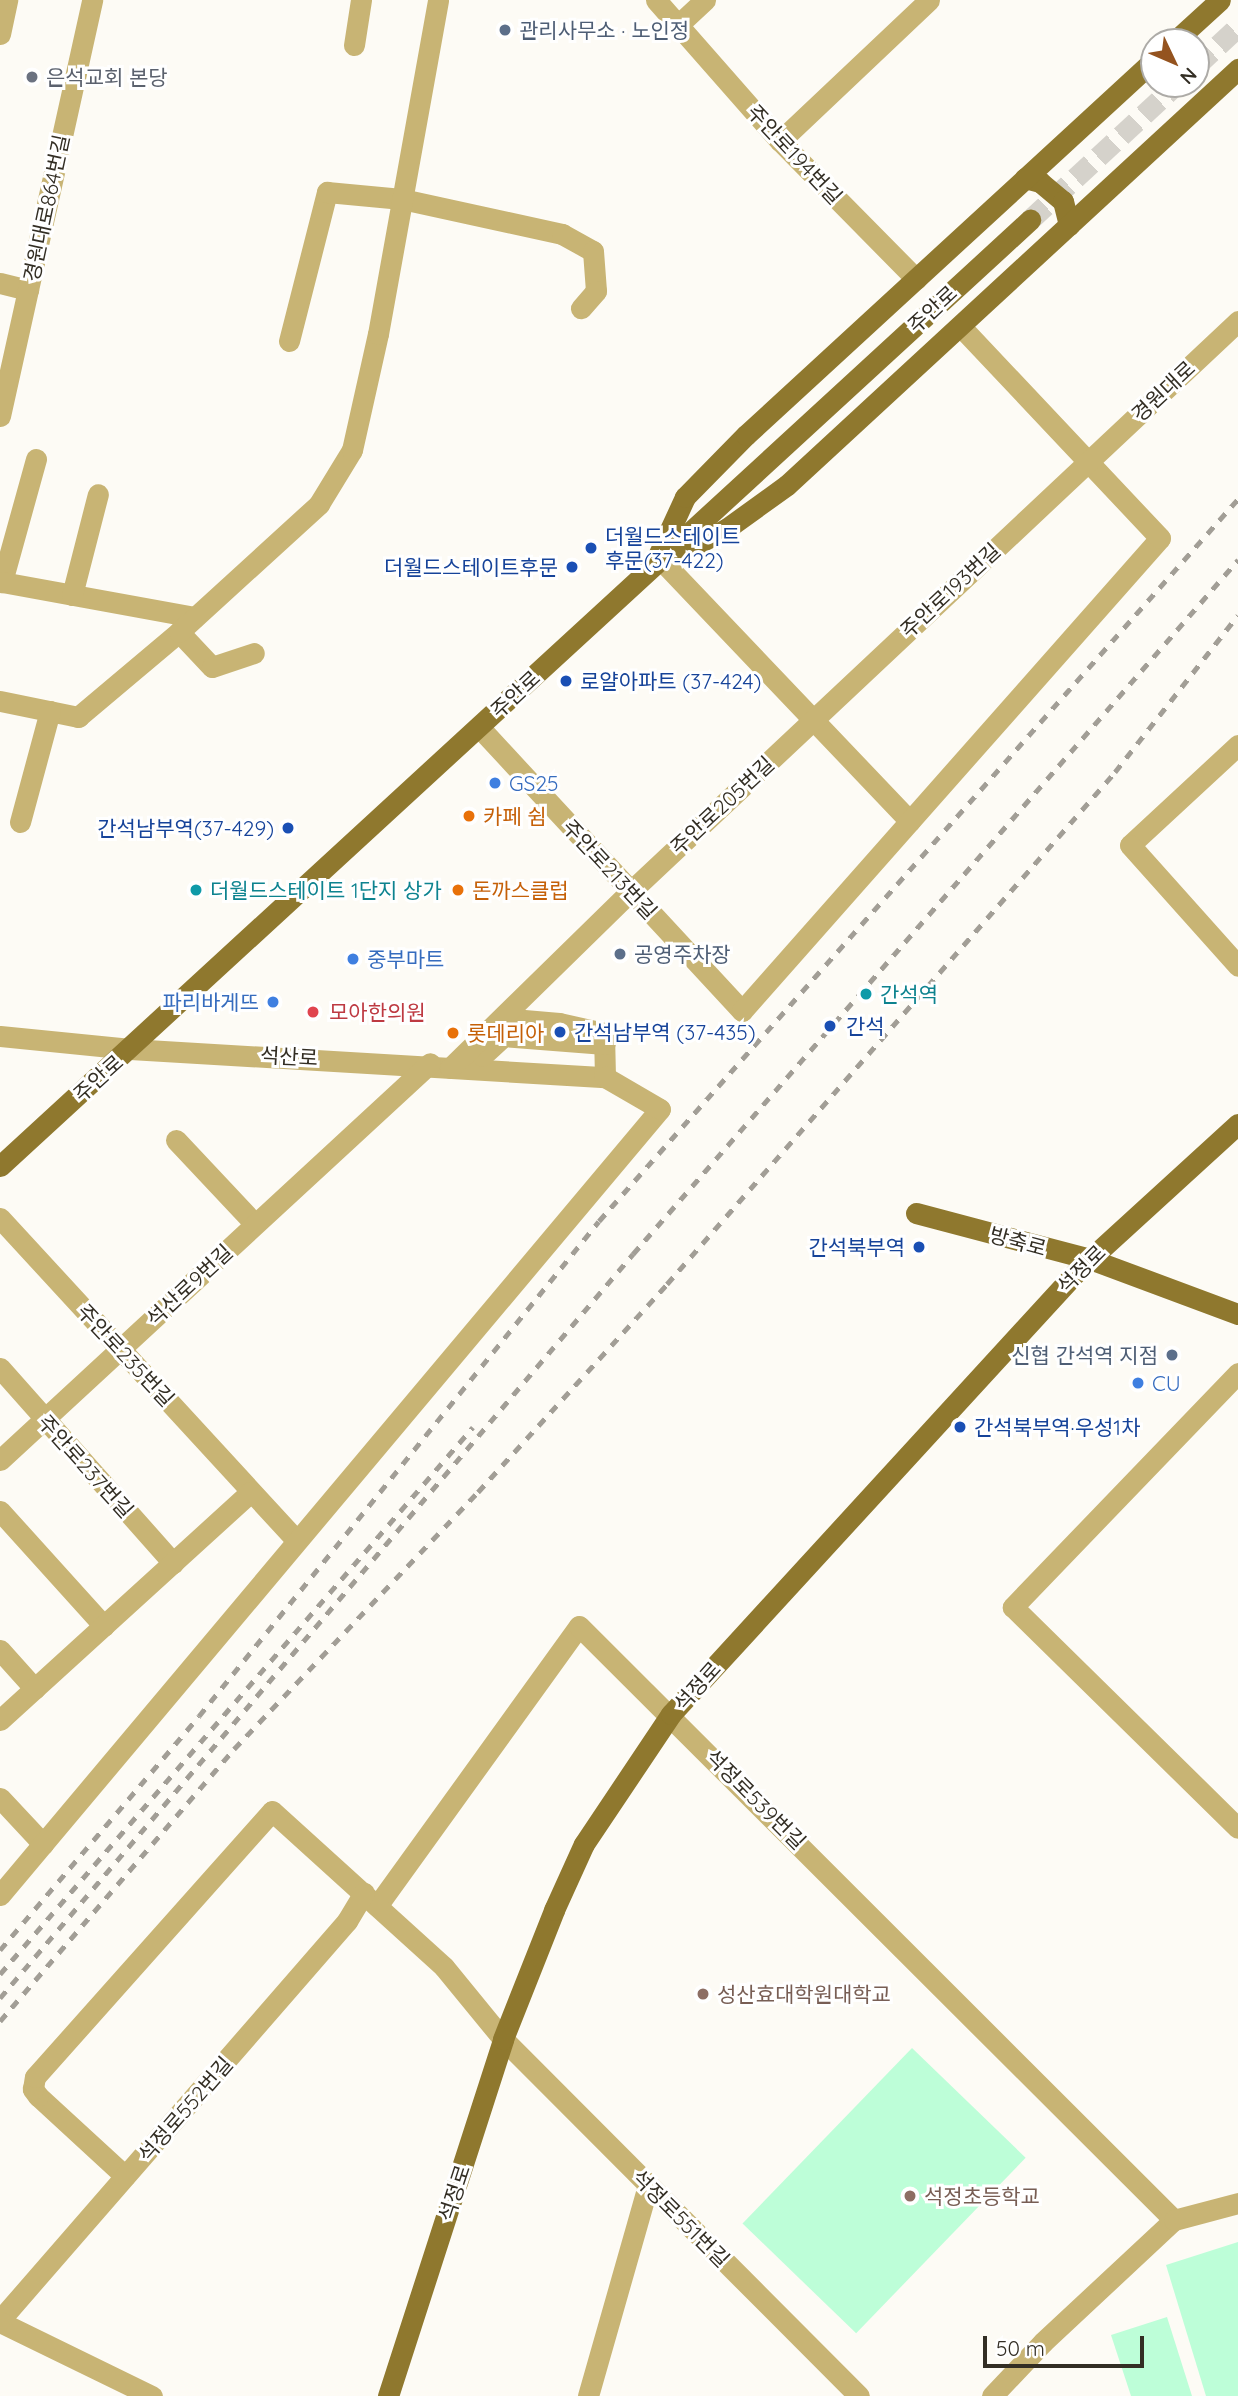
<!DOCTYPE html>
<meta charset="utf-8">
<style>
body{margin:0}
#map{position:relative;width:1238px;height:2396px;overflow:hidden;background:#fdfbf5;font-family:Quicksand,"Noto Sans KR",sans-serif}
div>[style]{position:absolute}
.green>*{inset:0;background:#bdfed8;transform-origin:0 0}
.major-tunnel>*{height:21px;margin-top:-10.5px;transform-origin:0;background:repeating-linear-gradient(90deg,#d5d2cb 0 21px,transparent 0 31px)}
.minor>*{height:21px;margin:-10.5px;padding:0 10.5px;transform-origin:10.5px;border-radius:10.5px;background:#c8b474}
.major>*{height:21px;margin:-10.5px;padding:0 10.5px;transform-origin:10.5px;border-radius:10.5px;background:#8f782e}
.rail>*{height:5px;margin-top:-2.5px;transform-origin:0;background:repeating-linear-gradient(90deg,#a29e96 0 9px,transparent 0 18px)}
.dots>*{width:19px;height:19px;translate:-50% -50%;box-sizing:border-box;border:4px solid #fff;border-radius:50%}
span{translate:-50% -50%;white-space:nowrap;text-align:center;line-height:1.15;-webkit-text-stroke:6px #fff;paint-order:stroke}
.service-label{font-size:21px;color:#4e5e75}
.left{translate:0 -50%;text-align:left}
.right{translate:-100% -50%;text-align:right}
.worship-label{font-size:21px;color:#5b616d}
.street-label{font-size:21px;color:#332e24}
.transit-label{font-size:21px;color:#164399}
.shop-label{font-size:21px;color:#366cbe}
.food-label{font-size:21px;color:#c56008}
.culture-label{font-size:21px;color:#0d838f}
.health-label{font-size:21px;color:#be3a42}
.education-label{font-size:21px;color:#785e54}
.north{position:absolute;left:1140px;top:28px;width:70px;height:70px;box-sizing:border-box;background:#fff;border:2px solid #adaba7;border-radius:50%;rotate:134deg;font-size:19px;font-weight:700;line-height:28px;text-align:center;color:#332e24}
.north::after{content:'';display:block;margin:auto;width:24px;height:32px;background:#94531f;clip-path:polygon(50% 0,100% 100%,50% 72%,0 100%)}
.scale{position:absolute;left:983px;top:2336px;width:161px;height:32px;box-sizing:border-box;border:4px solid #332e24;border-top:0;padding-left:9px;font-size:21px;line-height:24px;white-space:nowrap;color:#332e24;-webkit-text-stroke:5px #fff;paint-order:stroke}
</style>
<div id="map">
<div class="green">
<div style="left:912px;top:2048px;width:158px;height:244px;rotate:44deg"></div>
<div style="clip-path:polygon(1238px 2242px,1238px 2396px,1206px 2396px,1166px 2265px)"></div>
<div style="clip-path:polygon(1167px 2317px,1192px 2396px,1131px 2396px,1111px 2335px)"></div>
</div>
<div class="major-tunnel">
<div style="left:1196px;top:66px;width:57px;rotate:-42.9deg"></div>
<div style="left:1030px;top:220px;width:200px;rotate:-42.8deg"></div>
</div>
<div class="minor">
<div style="left:656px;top:0;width:188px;rotate:48.7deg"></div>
<div style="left:780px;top:141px;width:194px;rotate:45.4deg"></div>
<div style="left:678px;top:25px;width:37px;rotate:-43deg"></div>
<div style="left:0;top:34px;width:35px;rotate:-78deg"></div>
<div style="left:354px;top:45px;width:46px;rotate:-81.2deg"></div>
<div style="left:780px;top:141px;width:205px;rotate:-43.4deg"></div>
<div style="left:0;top:283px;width:29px;rotate:14deg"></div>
<div style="left:289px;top:341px;width:154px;rotate:-75.7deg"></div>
<div style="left:327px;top:192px;width:75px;rotate:5.3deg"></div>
<div style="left:402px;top:199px;width:164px;rotate:12.3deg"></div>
<div style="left:562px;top:234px;width:35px;rotate:29deg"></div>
<div style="left:593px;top:251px;width:40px;rotate:85.7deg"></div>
<div style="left:596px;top:291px;width:23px;rotate:131deg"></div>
<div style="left:0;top:416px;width:426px;rotate:-77.5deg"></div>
<div style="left:36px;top:459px;width:128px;rotate:105.5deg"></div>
<div style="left:2px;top:582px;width:196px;rotate:10.3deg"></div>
<div style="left:663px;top:562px;width:358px;rotate:46.4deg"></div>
<div style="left:72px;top:595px;width:104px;rotate:-75.6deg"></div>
<div style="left:179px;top:632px;width:48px;rotate:46.7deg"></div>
<div style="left:212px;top:667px;width:44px;rotate:-18.4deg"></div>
<div style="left:0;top:701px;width:80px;rotate:11.6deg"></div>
<div style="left:78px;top:717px;width:132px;rotate:-40.1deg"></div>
<div style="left:179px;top:632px;width:190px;rotate:-42.4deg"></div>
<div style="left:319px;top:504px;width:63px;rotate:-58.6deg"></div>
<div style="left:352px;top:450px;width:119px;rotate:-77.4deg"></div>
<div style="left:378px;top:334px;width:339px;rotate:-79.8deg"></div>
<div style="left:479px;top:727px;width:387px;rotate:47.2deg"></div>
<div style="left:742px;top:1011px;width:631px;rotate:-48.53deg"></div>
<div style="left:1160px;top:538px;width:291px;rotate:-133.3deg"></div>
<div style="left:1238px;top:745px;width:147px;rotate:137.2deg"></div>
<div style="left:1130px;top:845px;width:162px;rotate:48.2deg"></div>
<div style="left:20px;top:822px;width:115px;rotate:-74.9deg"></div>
<div style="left:0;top:1036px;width:131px;rotate:5.7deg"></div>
<div style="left:130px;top:1049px;width:476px;rotate:3.4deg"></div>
<div style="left:605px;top:1077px;width:44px;rotate:-91.3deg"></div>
<div style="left:604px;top:1033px;width:46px;rotate:-167.5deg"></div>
<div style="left:559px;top:1023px;width:38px;rotate:-175deg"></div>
<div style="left:521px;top:1020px;width:53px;rotate:137.3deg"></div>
<div style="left:503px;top:1036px;width:102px;rotate:4.5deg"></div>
<div style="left:450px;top:1068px;width:252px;rotate:-44.4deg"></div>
<div style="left:630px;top:892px;width:834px;rotate:-43.2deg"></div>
<div style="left:176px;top:1140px;width:115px;rotate:46.8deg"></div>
<div style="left:0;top:1218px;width:437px;rotate:47.4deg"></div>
<div style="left:0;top:1368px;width:261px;rotate:48.4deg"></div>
<div style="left:1238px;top:1373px;width:325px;rotate:133.9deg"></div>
<div style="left:1013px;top:1607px;width:315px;rotate:44.5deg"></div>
<div style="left:0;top:1460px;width:585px;rotate:-42.71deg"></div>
<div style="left:0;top:1511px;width:155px;rotate:47.9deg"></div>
<div style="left:0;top:1650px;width:52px;rotate:48.1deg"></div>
<div style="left:0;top:1720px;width:339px;rotate:-42.3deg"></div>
<div style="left:0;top:1798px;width:63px;rotate:46.9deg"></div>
<div style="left:0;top:1895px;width:1026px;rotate:-49.98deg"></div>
<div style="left:660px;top:1109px;width:64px;rotate:-149.8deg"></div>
<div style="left:377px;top:1906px;width:345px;rotate:-54.2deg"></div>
<div style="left:579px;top:1626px;width:841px;rotate:44.95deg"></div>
<div style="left:125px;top:2176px;width:118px;rotate:-137.4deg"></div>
<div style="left:38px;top:2096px;width:9px;rotate:-126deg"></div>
<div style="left:33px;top:2089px;width:12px;rotate:-81deg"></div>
<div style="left:35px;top:2077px;width:356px;rotate:-48.3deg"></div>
<div style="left:272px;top:1811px;width:232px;rotate:42.2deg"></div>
<div style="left:444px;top:1967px;width:93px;rotate:50.7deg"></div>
<div style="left:503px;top:2039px;width:504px;rotate:45.08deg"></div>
<div style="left:0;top:2320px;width:529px;rotate:-48.99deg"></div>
<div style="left:347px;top:1921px;width:33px;rotate:-59deg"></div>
<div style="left:0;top:2322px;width:169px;rotate:26deg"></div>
<div style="left:588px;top:2396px;width:218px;rotate:-74.1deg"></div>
<div style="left:992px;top:2396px;width:74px;rotate:-46.6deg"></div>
<div style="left:1043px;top:2342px;width:179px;rotate:-43deg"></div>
<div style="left:1174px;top:2220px;width:66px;rotate:-14.9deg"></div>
</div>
<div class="major">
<div style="left:1174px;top:42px;width:62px;rotate:-42.4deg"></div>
<div style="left:1025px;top:178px;width:16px;rotate:15deg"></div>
<div style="left:1040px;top:182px;width:30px;rotate:40deg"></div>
<div style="left:1063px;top:201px;width:25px;rotate:76deg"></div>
<div style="left:679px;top:553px;width:53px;rotate:-27.1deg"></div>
<div style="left:726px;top:529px;width:75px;rotate:-35.8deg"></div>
<div style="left:787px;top:485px;width:614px;rotate:-42.69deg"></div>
<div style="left:657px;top:558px;width:67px;rotate:-65.3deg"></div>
<div style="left:685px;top:497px;width:87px;rotate:-45.5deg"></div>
<div style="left:746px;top:435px;width:554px;rotate:-42.59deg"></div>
<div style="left:0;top:1166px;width:1399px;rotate:-42.57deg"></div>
<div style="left:916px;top:1213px;width:180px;rotate:14.8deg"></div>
<div style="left:1090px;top:1259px;width:158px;rotate:20.4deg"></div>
<div style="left:388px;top:2396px;width:375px;rotate:-72.1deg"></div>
<div style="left:503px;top:2039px;width:139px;rotate:-68.4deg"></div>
<div style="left:554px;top:1910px;width:72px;rotate:-65.6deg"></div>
<div style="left:584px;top:1844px;width:156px;rotate:-56.2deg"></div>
<div style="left:671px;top:1714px;width:604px;rotate:-47.48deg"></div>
<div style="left:1079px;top:1269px;width:215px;rotate:-42.4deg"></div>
</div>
<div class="rail">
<div style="left:0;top:1950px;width:307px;rotate:-49.6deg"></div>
<div style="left:199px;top:1716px;width:636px;rotate:-51.06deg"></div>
<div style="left:599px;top:1221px;width:964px;rotate:-48.49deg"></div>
<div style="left:0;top:1974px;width:723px;rotate:-49.15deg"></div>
<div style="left:0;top:1998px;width:977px;rotate:-49.61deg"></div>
<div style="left:633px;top:1254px;width:921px;rotate:-48.92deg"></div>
<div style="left:0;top:2021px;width:359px;rotate:-49.3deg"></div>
<div style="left:234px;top:1749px;width:354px;rotate:-46.5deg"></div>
<div style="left:478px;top:1492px;width:281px;rotate:-47.7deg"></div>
<div style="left:667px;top:1284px;width:680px;rotate:-48.81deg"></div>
<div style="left:1115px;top:772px;width:199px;rotate:-51.9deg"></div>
</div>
<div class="dots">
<div style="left:505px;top:30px;background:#5c6f8a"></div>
<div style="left:32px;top:77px;background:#6b7280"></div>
<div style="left:591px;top:548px;background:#1a4fb4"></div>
<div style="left:572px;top:567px;background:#1a4fb4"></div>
<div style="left:566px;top:681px;background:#1a4fb4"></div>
<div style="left:495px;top:783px;background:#3f7fe0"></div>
<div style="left:469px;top:816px;background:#e8710a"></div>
<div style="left:288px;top:828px;background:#1a4fb4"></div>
<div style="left:196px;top:890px;background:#0f9aa8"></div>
<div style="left:458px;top:890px;background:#e8710a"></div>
<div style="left:620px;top:954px;background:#5c6f8a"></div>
<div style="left:353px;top:959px;background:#3f7fe0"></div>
<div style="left:866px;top:994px;background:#0f9aa8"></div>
<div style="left:273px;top:1002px;background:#3f7fe0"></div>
<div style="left:313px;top:1012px;background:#e0444e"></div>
<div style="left:830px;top:1026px;background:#1a4fb4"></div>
<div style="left:560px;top:1032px;background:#1a4fb4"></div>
<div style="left:453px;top:1033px;background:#e8710a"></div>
<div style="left:919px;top:1247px;background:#1a4fb4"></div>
<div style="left:1172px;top:1355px;background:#5c6f8a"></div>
<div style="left:1138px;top:1383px;background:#3f7fe0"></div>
<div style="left:960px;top:1427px;background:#1a4fb4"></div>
<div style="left:703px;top:1994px;background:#8d6e63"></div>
<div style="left:910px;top:2196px;background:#8d6e63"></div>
</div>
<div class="service-label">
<span class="left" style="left:519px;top:30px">관리사무소 · 노인정</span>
<span class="left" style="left:634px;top:954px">공영주차장</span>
<span class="right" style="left:1158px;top:1355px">신협 간석역 지점</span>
</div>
<div class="worship-label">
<span class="left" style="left:46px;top:77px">은석교회 본당</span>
</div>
<div class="street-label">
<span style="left:795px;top:154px;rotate:47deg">주안로194번길</span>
<span style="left:46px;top:208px;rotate:-78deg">경원대로864번길</span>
<span style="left:932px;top:309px;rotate:-43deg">주안로</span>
<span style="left:1163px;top:391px;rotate:-43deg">경원대로</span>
<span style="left:950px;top:590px;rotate:-43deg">주안로193번길</span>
<span style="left:515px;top:694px;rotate:-43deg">주안로</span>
<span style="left:722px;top:805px;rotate:-43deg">주안로205번길</span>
<span style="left:610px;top:869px;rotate:47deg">주안로213번길</span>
<span style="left:289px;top:1056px;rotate:3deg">석산로</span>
<span style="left:98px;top:1078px;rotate:-42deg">주안로</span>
<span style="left:1018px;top:1241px;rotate:15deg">방축로</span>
<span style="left:1081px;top:1269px;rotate:-45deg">석정로</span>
<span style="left:189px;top:1285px;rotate:-43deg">석산로9번길</span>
<span style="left:126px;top:1355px;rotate:47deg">주안로235번길</span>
<span style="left:86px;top:1466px;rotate:48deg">주안로237번길</span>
<span style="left:697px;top:1686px;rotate:-48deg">석정로</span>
<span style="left:756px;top:1799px;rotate:45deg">석정로539번길</span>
<span style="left:185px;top:2109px;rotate:-49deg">석정로552번길</span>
<span style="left:454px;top:2193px;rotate:-72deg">석정로</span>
<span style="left:681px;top:2218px;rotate:45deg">석정로551번길</span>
</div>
<div class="transit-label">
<span class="left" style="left:605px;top:548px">더월드스테이트<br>후문(37-422)</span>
<span class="right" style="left:558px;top:567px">더월드스테이트후문</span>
<span class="left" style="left:580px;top:681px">로얄아파트 (37-424)</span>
<span class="right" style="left:274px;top:828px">간석남부역(37-429)</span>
<span class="left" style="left:846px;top:1026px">간석</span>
<span class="left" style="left:574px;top:1032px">간석남부역 (37-435)</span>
<span class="right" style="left:905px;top:1247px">간석북부역</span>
<span class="left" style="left:974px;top:1427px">간석북부역·우성1차</span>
</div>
<div class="shop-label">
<span class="left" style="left:509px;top:783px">GS25</span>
<span class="left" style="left:367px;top:959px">중부마트</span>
<span class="right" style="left:259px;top:1002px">파리바게뜨</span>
<span class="left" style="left:1152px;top:1383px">CU</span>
</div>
<div class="food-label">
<span class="left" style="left:483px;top:816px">카페 쉼</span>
<span class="left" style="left:472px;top:890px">돈까스클럽</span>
<span class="left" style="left:467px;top:1033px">롯데리아</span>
</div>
<div class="culture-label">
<span class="left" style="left:210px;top:890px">더월드스테이트 1단지 상가</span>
<span class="left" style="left:880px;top:994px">간석역</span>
</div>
<div class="health-label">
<span class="left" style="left:329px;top:1012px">모아한의원</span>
</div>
<div class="education-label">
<span class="left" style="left:717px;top:1994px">성산효대학원대학교</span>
<span class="left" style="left:924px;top:2196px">석정초등학교</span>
</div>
<div class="north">N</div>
<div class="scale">50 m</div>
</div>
